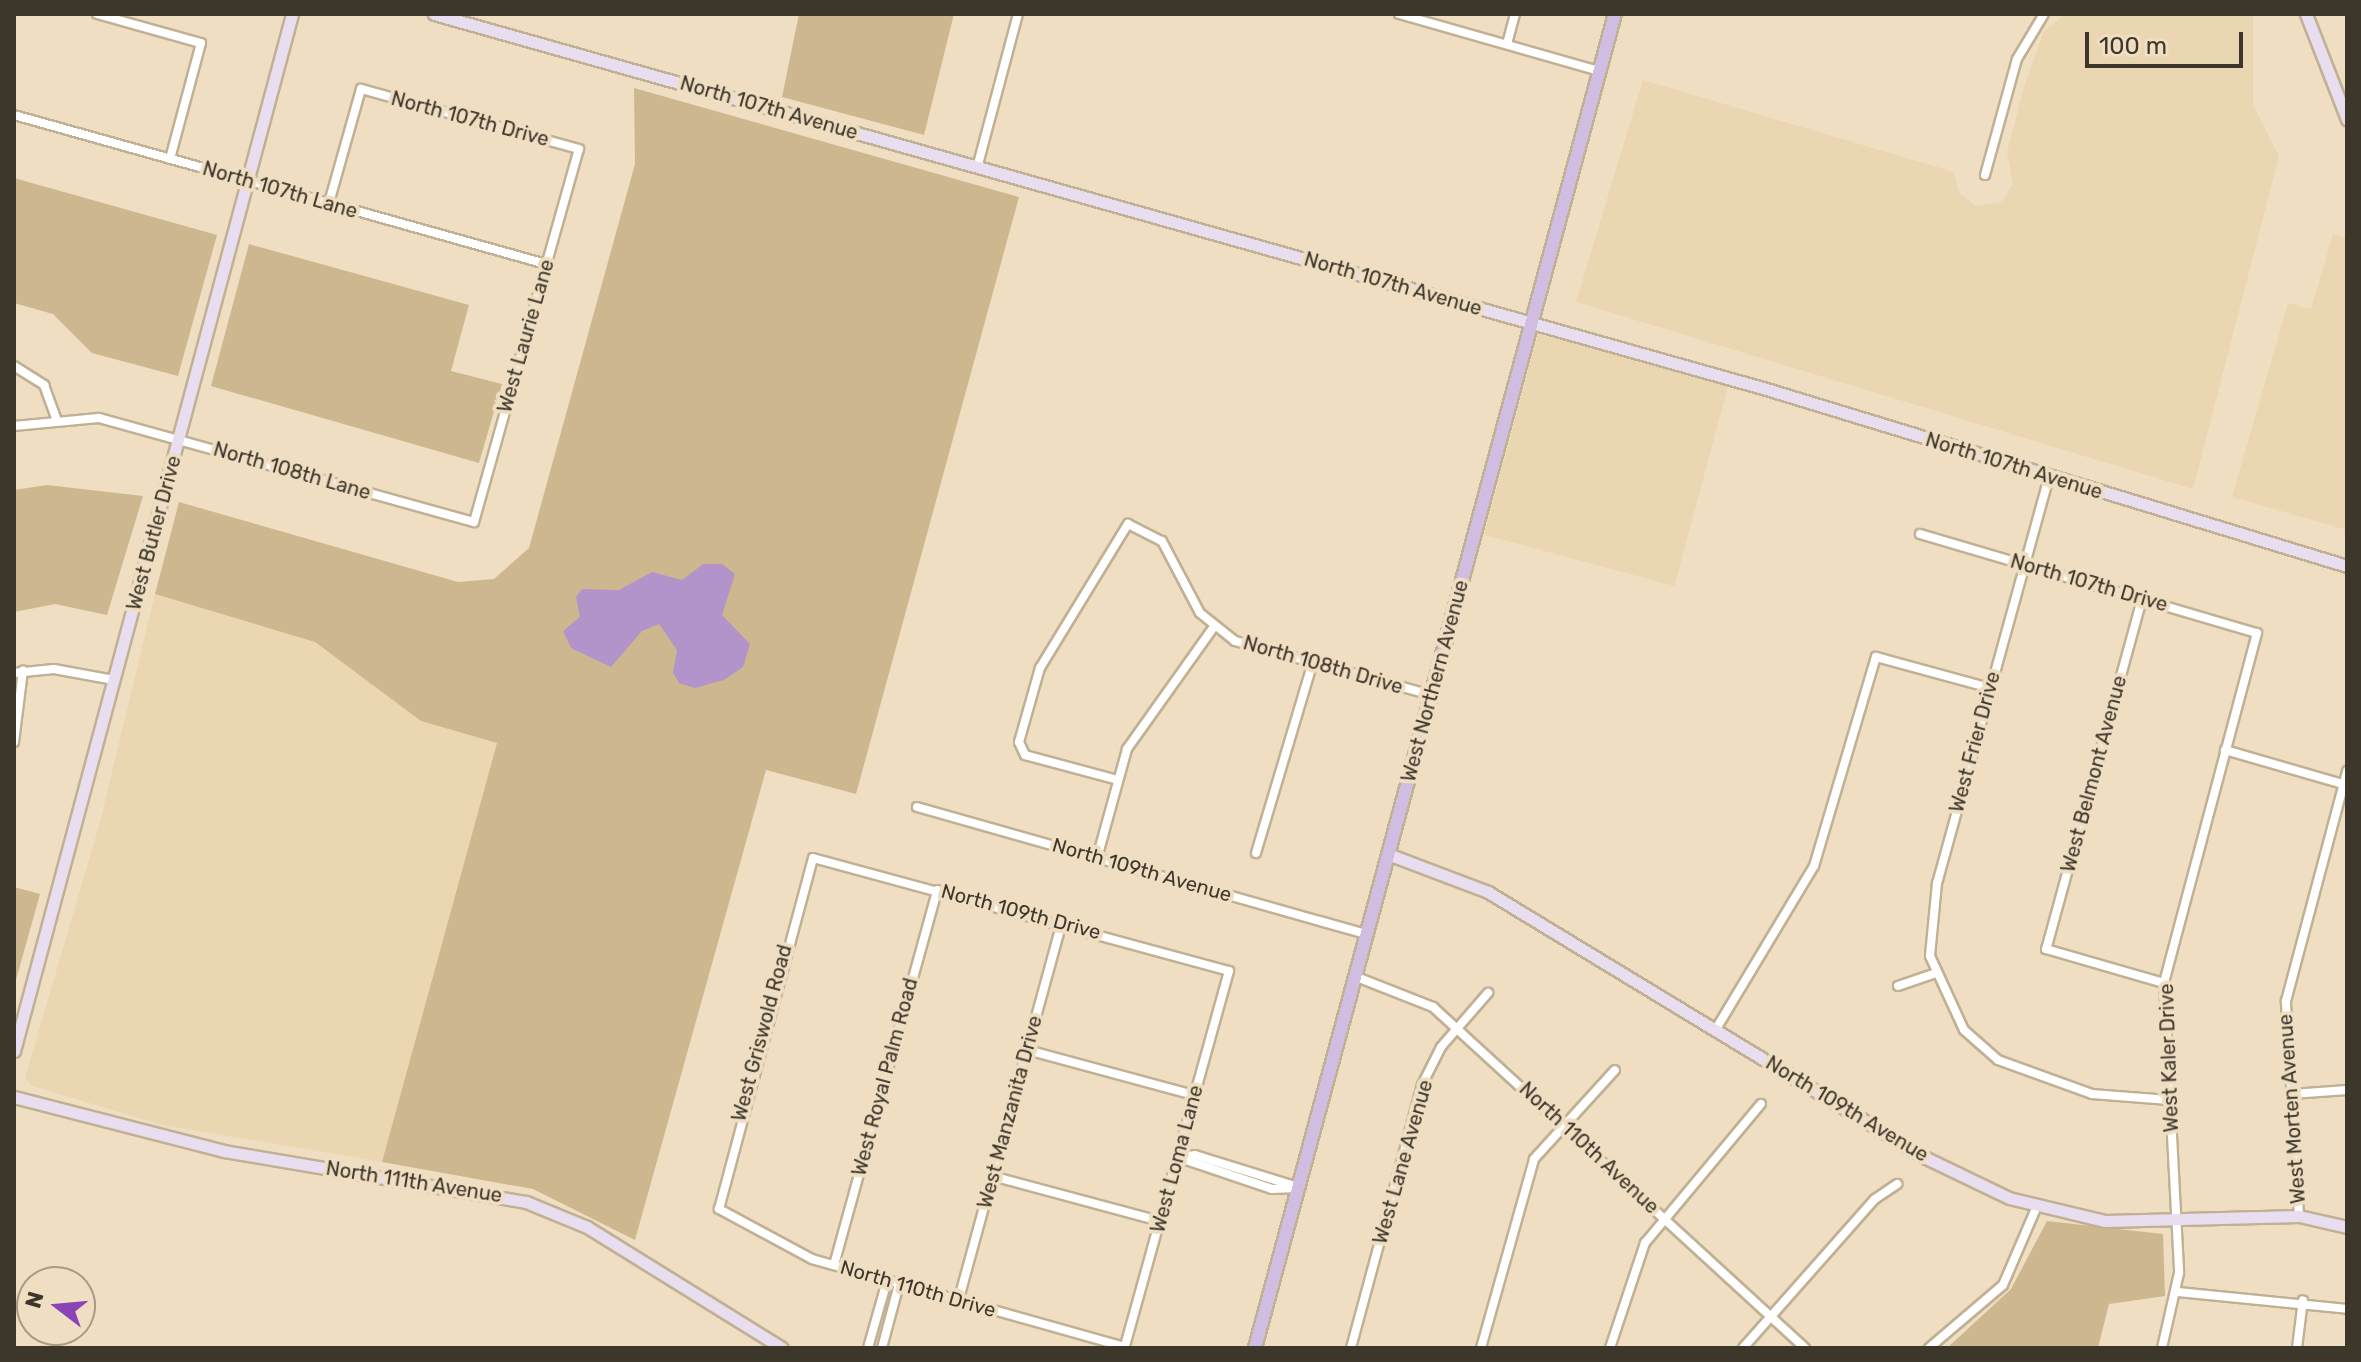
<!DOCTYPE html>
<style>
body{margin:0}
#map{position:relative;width:2361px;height:1362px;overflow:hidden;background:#efdec1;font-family:Rubik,sans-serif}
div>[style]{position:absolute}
.built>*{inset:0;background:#ead6b1;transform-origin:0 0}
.green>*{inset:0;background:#cdb78f}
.water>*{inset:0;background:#b294ca}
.roads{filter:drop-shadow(2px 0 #c0b094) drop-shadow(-2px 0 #c0b094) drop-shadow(0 2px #c0b094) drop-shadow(0 -2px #c0b094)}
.street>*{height:8px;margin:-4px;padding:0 4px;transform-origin:4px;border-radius:4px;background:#fff}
.secondary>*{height:11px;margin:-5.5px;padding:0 5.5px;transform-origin:5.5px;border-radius:5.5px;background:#e8def0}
.primary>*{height:12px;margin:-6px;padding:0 6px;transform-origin:6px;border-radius:6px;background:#d1bce2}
span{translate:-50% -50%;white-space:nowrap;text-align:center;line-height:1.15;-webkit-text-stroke:8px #efdec1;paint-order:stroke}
.street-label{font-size:20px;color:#3d362b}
.frame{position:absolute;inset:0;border:16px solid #3d362b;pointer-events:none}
.north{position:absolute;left:16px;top:1266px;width:80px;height:80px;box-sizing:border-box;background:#efdec1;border:2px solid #a89b85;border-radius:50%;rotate:286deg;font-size:22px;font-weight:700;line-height:32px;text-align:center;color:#3d362b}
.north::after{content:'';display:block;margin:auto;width:28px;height:36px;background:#8b44b8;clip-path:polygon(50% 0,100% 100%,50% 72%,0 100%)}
.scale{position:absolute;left:2085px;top:32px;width:158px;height:36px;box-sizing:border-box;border:4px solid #3d362b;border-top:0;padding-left:10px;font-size:24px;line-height:28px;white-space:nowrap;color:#3d362b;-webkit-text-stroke:6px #efdec1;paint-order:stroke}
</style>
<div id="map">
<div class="built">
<div style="clip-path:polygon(2066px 14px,2253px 14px,2253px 105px,2279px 156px,2193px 489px,1576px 302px,1643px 80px,1954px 172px,1959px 193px,1976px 206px,2001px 202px,2013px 184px,2007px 152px,2025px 84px,2044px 31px)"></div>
<div style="clip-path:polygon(2333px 234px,2347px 238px,2347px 530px,2232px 497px,2288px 303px,2311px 309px)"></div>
<div style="left:1538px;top:334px;width:197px;height:208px;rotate:15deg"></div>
<div style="clip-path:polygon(155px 594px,315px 642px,421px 721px,497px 743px,382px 1162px,163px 1125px,32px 1086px,25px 1078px,100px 822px)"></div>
</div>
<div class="green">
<div style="clip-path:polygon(799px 14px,954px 14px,924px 135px,782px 97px)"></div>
<div style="clip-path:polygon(634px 88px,1019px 197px,856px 794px,766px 770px,635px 1240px,533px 1189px,382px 1162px,497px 743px,421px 721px,315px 642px,155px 594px,179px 502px,458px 582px,494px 579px,529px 548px,635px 164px)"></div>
<div style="clip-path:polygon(14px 178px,217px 235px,178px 376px,92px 353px,53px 314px,14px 303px)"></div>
<div style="clip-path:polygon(249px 244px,469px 305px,451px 371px,502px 384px,479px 463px,211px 386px)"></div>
<div style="clip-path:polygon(47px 485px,143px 496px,107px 615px,55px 604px,14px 612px,14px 490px)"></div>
<div style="clip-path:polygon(14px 887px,40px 894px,14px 987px)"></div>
<div style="clip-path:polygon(2047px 1221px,2163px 1234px,2165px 1296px,2109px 1304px,2098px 1348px,1947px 1348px,2011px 1289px)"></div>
</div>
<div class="water">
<div style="clip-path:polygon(703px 564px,722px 564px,735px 574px,722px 615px,750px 644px,743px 667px,724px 680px,695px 688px,679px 683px,673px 673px,677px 650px,659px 624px,642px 631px,611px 667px,571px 648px,563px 631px,580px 617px,576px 597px,582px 589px,619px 590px,652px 572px,682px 580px)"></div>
</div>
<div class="roads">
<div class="street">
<div style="left:97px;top:14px;width:108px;rotate:15.6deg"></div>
<div style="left:201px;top:43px;width:120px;rotate:105deg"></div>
<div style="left:1399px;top:14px;width:208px;rotate:15.9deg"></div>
<div style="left:1507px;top:44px;width:31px;rotate:-75deg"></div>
<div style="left:14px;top:115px;width:552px;rotate:15.65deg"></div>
<div style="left:977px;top:168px;width:159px;rotate:-75.1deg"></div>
<div style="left:1985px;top:175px;width:120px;rotate:-74.6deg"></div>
<div style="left:2017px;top:59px;width:52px;rotate:-59deg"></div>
<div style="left:14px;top:366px;width:36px;rotate:32deg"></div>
<div style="left:44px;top:385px;width:35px;rotate:70deg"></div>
<div style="left:14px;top:426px;width:85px;rotate:-5.4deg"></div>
<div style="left:99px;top:418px;width:389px;rotate:15.5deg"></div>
<div style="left:474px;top:522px;width:387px;rotate:-74.3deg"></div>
<div style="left:579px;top:149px;width:226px;rotate:-164.6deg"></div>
<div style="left:361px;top:89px;width:118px;rotate:105.7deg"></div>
<div style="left:2049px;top:477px;width:421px;rotate:105.4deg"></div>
<div style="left:1937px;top:883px;width:73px;rotate:95.5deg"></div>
<div style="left:1930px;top:956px;width:81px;rotate:65.3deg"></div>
<div style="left:1964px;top:1030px;width:45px;rotate:41.4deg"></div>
<div style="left:1998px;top:1060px;width:100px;rotate:19.9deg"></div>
<div style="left:2092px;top:1094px;width:77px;rotate:4.5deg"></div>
<div style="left:1920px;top:534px;width:351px;rotate:16.4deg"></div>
<div style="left:2257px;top:633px;width:362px;rotate:104.9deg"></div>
<div style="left:2164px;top:983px;width:290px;rotate:87deg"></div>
<div style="left:2179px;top:1273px;width:77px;rotate:102.8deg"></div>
<div style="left:2142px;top:599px;width:363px;rotate:105.3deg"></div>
<div style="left:2046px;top:949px;width:123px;rotate:16.1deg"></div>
<div style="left:14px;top:673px;width:40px;rotate:-5.7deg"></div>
<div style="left:54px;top:669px;width:61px;rotate:10.4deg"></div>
<div style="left:14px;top:742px;width:72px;rotate:-82.8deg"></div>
<div style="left:2225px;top:750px;width:123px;rotate:16.1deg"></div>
<div style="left:1118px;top:780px;width:96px;rotate:-165deg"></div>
<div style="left:1025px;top:755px;width:14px;rotate:-115deg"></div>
<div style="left:1019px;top:742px;width:77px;rotate:-74.2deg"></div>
<div style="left:1040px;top:668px;width:169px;rotate:-58.6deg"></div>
<div style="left:1128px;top:524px;width:38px;rotate:27deg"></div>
<div style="left:1162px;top:541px;width:81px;rotate:62.2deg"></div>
<div style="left:1200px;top:613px;width:45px;rotate:38.7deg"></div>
<div style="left:1235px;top:641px;width:203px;rotate:15.4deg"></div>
<div style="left:917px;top:807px;width:467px;rotate:15.8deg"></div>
<div style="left:1256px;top:853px;width:199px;rotate:-73.4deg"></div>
<div style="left:813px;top:858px;width:431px;rotate:15.2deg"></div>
<div style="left:1229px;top:971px;width:390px;rotate:105.5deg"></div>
<div style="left:1125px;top:1347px;width:325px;rotate:-164.3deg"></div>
<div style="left:812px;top:1259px;width:106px;rotate:-151.7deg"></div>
<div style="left:719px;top:1209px;width:363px;rotate:-75deg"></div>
<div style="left:1097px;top:858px;width:113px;rotate:-74.6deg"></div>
<div style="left:1127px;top:749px;width:148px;rotate:-54.6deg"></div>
<div style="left:1354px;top:976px;width:85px;rotate:21.4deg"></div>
<div style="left:1433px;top:1007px;width:505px;rotate:42.51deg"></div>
<div style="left:1898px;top:986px;width:37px;rotate:-19deg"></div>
<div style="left:1716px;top:1029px;width:190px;rotate:-59deg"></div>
<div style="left:1814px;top:866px;width:218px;rotate:-73.5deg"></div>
<div style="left:1876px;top:657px;width:118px;rotate:15.2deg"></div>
<div style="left:1027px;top:1050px;width:173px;rotate:15.1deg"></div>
<div style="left:2292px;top:1094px;width:55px;rotate:-4.2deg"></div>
<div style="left:1177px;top:1157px;width:100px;rotate:18.6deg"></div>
<div style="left:1272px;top:1189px;width:26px;rotate:-2deg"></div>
<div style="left:1177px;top:1157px;width:18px;rotate:-6deg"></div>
<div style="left:1195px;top:1155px;width:108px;rotate:17.3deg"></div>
<div style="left:992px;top:1176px;width:174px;rotate:15deg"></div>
<div style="left:2299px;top:1216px;width:215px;rotate:-93.5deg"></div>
<div style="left:2286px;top:1001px;width:238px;rotate:-75.1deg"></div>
<div style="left:834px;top:1265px;width:389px;rotate:-74.6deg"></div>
<div style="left:2178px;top:1292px;width:170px;rotate:5.7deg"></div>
<div style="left:958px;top:1302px;width:393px;rotate:-74.7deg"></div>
<div style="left:868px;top:1348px;width:70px;rotate:-74.2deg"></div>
<div style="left:882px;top:1348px;width:66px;rotate:-75.1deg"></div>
<div style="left:1351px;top:1348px;width:272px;rotate:-74.9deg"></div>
<div style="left:1422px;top:1085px;width:42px;rotate:-63.4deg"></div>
<div style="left:1441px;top:1047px;width:72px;rotate:-49deg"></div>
<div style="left:1481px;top:1348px;width:196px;rotate:-74.3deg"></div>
<div style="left:1534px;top:1159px;width:120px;rotate:-47.7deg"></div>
<div style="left:1610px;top:1348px;width:111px;rotate:-71.6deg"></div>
<div style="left:1645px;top:1243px;width:181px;rotate:-50.2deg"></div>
<div style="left:1743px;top:1348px;width:199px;rotate:-48.5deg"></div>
<div style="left:1875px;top:1199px;width:27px;rotate:-34deg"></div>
<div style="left:1929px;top:1348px;width:97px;rotate:-40.4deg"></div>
<div style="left:2003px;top:1285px;width:86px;rotate:-66.7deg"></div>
<div style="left:2297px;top:1348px;width:48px;rotate:-82.9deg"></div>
</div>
<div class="secondary">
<div style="left:434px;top:14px;width:1381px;rotate:15.72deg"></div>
<div style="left:1763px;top:388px;width:611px;rotate:16.95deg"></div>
<div style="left:2306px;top:14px;width:113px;rotate:68.7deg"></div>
<div style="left:1388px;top:854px;width:107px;rotate:20.8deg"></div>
<div style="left:1488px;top:892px;width:512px;rotate:31.27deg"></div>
<div style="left:1926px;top:1158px;width:92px;rotate:25.7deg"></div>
<div style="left:2009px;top:1198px;width:99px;rotate:13.5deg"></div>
<div style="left:2105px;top:1221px;width:194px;rotate:-1.5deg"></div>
<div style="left:2299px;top:1216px;width:49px;rotate:12.9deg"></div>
<div style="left:14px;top:1051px;width:1074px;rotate:-74.99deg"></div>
<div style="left:14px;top:1097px;width:217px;rotate:14.4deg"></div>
<div style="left:224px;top:1151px;width:306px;rotate:9.6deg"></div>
<div style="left:526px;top:1202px;width:66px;rotate:22.3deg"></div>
<div style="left:587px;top:1227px;width:229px;rotate:31.8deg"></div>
</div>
<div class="primary">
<div style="left:1255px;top:1348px;width:1382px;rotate:-74.9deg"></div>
</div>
</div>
<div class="street-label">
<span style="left:769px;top:108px;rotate:16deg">North 107th Avenue</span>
<span style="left:470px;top:119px;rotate:15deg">North 107th Drive</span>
<span style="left:280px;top:190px;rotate:16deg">North 107th Lane</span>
<span style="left:1393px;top:284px;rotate:16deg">North 107th Avenue</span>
<span style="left:526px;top:336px;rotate:-74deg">West Laurie Lane</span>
<span style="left:2014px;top:466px;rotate:17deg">North 107th Avenue</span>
<span style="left:292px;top:471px;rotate:16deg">North 108th Lane</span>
<span style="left:154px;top:533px;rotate:-75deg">West Butler Drive</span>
<span style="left:2089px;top:583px;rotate:16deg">North 107th Drive</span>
<span style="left:1323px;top:665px;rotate:16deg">North 108th Drive</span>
<span style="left:1435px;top:681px;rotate:-75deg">West Northern Avenue</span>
<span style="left:1975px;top:742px;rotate:-75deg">West Frier Drive</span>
<span style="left:2094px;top:774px;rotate:-75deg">West Belmont Avenue</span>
<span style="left:1142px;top:870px;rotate:16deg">North 109th Avenue</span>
<span style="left:1021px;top:912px;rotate:15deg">North 109th Drive</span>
<span style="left:762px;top:1033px;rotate:-75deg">West Griswold Road</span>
<span style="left:2169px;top:1058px;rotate:-92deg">West Kaler Drive</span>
<span style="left:885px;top:1077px;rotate:-75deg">West Royal Palm Road</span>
<span style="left:1847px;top:1109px;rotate:31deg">North 109th Avenue</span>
<span style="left:2292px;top:1109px;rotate:-94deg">West Morten Avenue</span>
<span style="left:1010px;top:1112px;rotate:-75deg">West Manzanita Drive</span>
<span style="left:1589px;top:1148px;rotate:43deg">North 110th Avenue</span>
<span style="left:1177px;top:1159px;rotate:-75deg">West Loma Lane</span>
<span style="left:1403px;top:1162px;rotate:-74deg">West Lane Avenue</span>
<span style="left:414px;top:1182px;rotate:9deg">North 111th Avenue</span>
<span style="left:918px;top:1289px;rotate:16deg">North 110th Drive</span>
</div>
<div class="frame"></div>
<div class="north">N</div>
<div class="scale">100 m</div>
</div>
